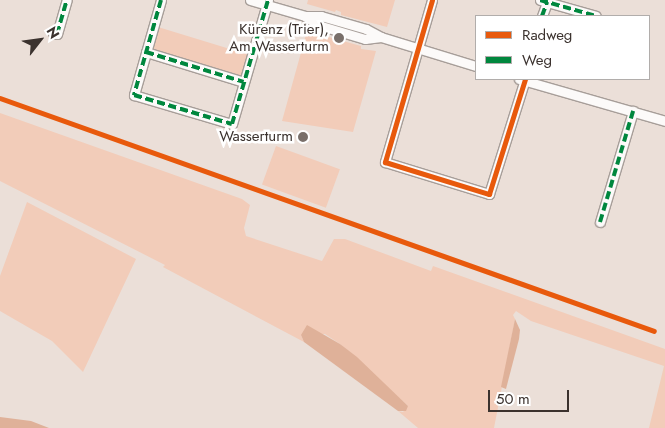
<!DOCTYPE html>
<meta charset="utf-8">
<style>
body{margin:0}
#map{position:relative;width:665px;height:428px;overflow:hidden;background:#ebdfd8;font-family:Jost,sans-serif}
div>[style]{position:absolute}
.green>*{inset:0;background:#f2ccb9;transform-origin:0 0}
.forest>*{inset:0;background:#dfb199}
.roads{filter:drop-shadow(1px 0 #a79e99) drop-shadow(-1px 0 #a79e99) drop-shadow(0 1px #a79e99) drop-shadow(0 -1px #a79e99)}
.minor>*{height:9px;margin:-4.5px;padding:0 4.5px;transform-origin:4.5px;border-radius:4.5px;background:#fcfaf9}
.quiet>*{height:4px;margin-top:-2px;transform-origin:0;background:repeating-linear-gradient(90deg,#00873e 0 8px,transparent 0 12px)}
.cycleway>*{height:5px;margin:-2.5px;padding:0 2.5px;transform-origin:2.5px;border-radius:2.5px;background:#e8590c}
.dots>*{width:14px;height:14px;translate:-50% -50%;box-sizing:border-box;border:2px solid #fff;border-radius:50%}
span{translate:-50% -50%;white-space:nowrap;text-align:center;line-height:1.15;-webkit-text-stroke:5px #fff;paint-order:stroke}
.poi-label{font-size:15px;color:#3b322e}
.right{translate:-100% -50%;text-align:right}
.legend{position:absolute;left:475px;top:15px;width:175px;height:65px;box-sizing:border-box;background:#fff;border:1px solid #b1adab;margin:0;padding:6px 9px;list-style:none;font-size:15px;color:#3b322e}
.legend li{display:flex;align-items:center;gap:10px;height:25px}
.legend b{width:25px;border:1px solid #b1adab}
.north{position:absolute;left:15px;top:15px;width:50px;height:50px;-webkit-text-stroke:4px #fff;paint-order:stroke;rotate:60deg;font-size:14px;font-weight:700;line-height:20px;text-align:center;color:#3b322e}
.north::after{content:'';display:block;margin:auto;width:18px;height:22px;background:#3b322e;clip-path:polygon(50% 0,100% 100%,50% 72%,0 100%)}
.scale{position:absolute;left:488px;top:390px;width:81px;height:22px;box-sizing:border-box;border:2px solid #3b322e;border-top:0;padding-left:6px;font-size:15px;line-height:18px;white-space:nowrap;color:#3b322e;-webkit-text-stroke:4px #fff;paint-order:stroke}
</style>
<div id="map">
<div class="green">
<div style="clip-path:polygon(308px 0,395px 0,387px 27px,341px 15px,341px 12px,336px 10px,335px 12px,307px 4px)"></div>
<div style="left:158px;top:27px;width:94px;height:28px;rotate:17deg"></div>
<div style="clip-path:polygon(307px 31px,361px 46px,361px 49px,376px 51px,353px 132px,282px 121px)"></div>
<div style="clip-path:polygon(0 113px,242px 199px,250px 205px,244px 228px,246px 236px,322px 261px,334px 239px,345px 239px,431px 271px,433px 266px,665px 349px,665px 428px,649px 428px,664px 366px,531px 321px,516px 311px,513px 315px,515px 319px,494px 428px,418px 428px,398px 411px,403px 412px,408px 406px,340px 344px,325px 334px,301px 335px,304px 342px,163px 267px,165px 265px,0 181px)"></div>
<div style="left:276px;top:146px;width:68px;height:41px;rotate:20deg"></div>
<div style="clip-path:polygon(27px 202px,136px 259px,83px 372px,52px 341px,0 311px,0 276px)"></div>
</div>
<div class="forest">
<div style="clip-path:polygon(515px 319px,520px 330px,519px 339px,506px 389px,501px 387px)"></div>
<div style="clip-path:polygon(307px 325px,340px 344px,357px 357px,408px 406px,406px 411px,398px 411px,304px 342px,301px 335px)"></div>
<div style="clip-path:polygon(0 417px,31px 421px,49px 428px,0 428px)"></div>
</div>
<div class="roads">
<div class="minor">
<div style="left:161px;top:0;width:99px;rotate:105.9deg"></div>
<div style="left:134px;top:95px;width:102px;rotate:16.5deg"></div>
<div style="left:232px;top:124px;width:129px;rotate:-73.8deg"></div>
<div style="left:250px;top:0;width:57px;rotate:16.2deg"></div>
<div style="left:305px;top:16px;width:16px"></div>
<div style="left:321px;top:16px;width:47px;rotate:16.1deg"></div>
<div style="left:366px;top:29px;width:17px;rotate:28deg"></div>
<div style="left:381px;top:37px;width:99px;rotate:17deg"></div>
<div style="left:432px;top:0;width:169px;rotate:106.2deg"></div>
<div style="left:385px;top:162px;width:109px;rotate:17.1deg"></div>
<div style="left:489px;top:194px;width:121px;rotate:-72.6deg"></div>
<div style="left:540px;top:0;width:58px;rotate:15.9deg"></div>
<div style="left:305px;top:16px;width:16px;rotate:35deg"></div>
<div style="left:318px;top:25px;width:49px;rotate:16.6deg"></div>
<div style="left:365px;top:39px;width:16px;rotate:-7deg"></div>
<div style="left:542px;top:16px;width:15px;rotate:-70deg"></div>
<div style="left:53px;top:33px;width:4px;rotate:14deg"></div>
<div style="left:57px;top:34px;width:35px;rotate:-74deg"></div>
<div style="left:146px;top:52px;width:102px;rotate:17deg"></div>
<div style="left:519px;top:79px;width:152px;rotate:16deg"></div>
<div style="left:600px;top:222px;width:116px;rotate:-73.4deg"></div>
</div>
</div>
<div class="quiet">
<div style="left:161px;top:0;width:99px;rotate:105.9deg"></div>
<div style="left:134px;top:95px;width:102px;rotate:16.5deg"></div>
<div style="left:232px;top:124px;width:129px;rotate:-73.8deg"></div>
<div style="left:540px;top:0;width:58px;rotate:15.9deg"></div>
<div style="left:542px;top:16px;width:15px;rotate:-70deg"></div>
<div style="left:53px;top:33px;width:4px;rotate:14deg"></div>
<div style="left:57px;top:34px;width:35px;rotate:-74deg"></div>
<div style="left:146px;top:52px;width:102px;rotate:17deg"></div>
<div style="left:600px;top:222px;width:116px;rotate:-73.4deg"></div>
</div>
<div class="cycleway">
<div style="left:432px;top:0;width:169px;rotate:106.2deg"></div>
<div style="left:385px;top:162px;width:109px;rotate:17.1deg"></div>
<div style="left:489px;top:194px;width:121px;rotate:-72.6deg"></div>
<div style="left:0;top:98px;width:694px;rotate:19.61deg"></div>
</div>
<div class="dots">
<div style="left:339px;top:38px;background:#796f6a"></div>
<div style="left:303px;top:137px;background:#796f6a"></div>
</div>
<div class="poi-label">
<span class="right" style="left:329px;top:38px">Kürenz (Trier),<br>Am Wasserturm</span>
<span class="right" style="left:293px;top:137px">Wasserturm</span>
</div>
<ul class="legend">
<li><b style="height:6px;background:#e8590c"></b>Radweg</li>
<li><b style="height:6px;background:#00873e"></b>Weg</li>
</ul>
<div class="north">N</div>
<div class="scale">50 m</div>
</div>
